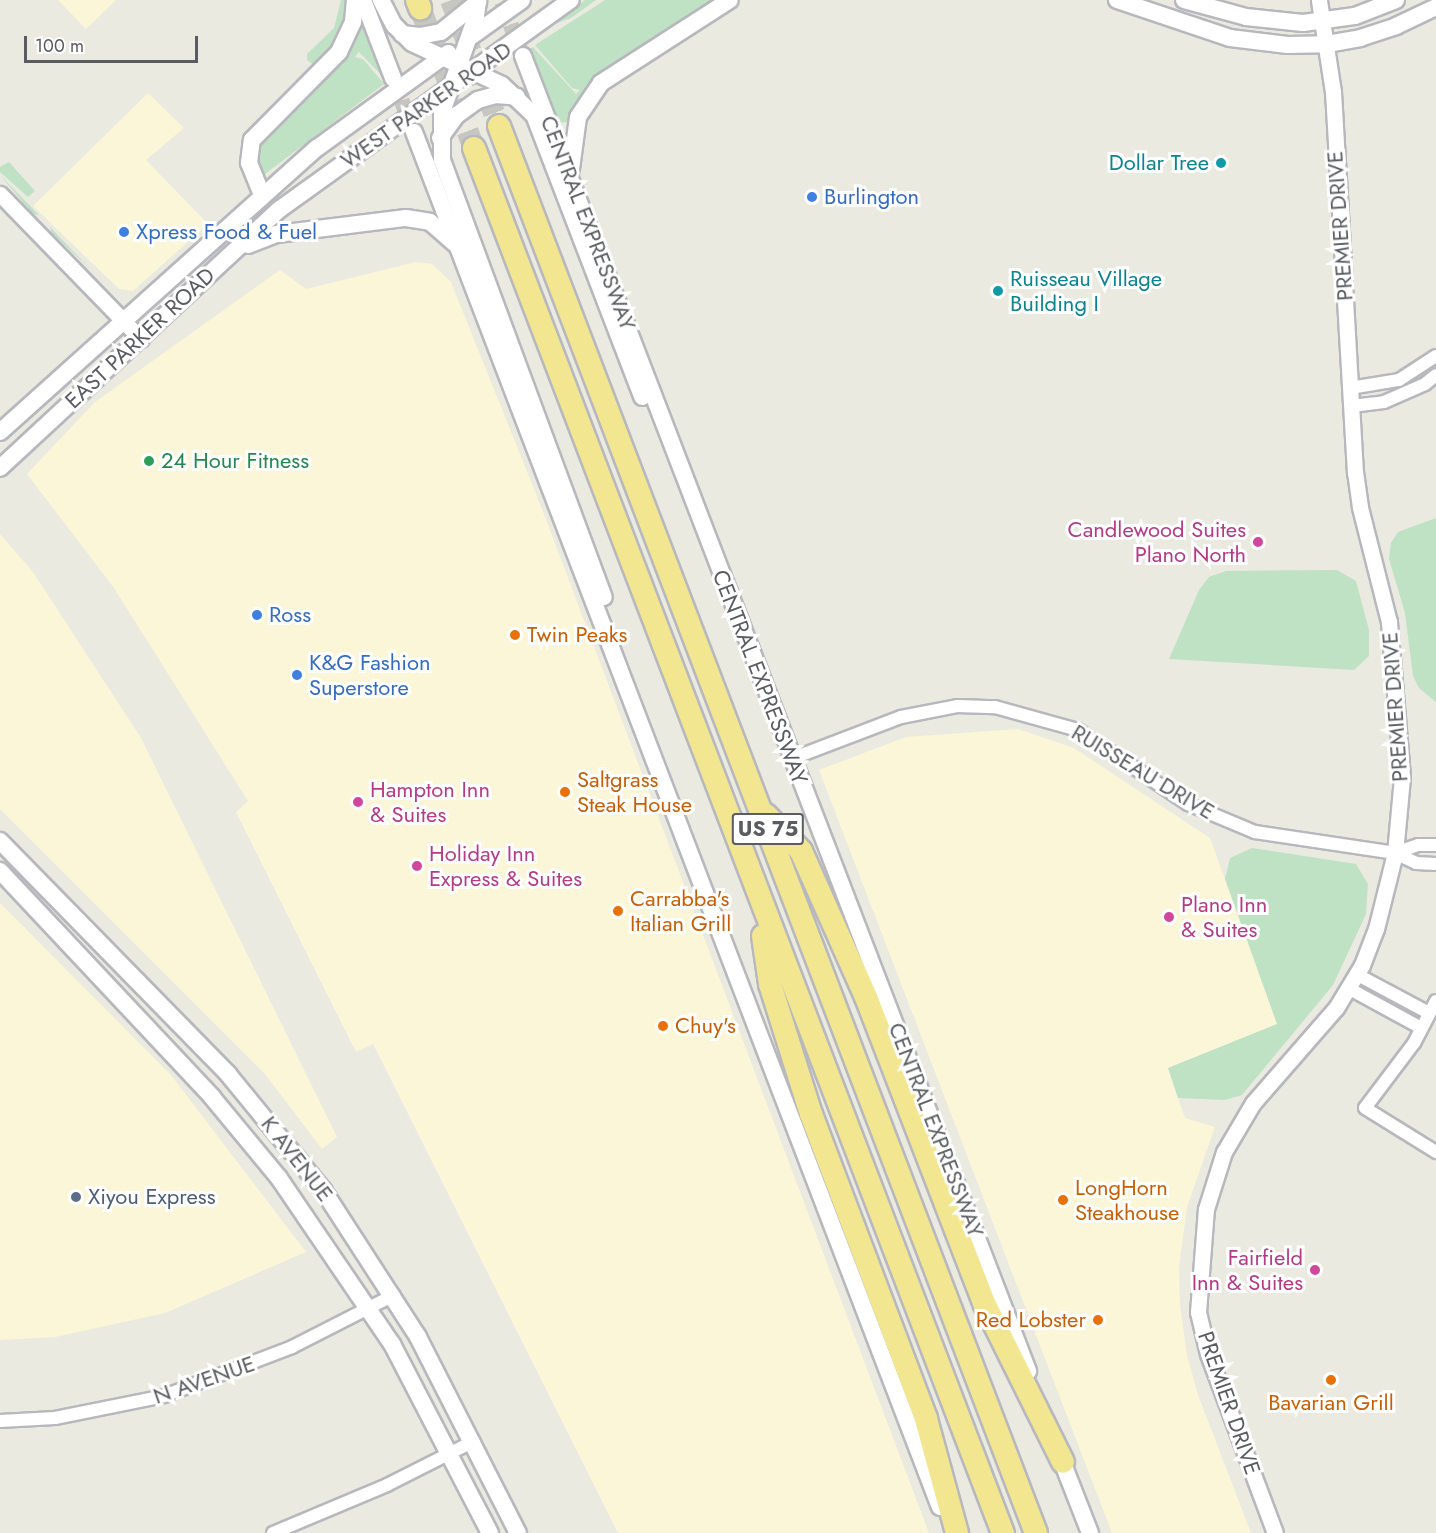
<!DOCTYPE html>
<style>
body{margin:0}
#map{position:relative;width:1436px;height:1533px;overflow:hidden;background:#ebeae1;font-family:Jost,sans-serif}
div>[style]{position:absolute}
.commercial>*{inset:0;background:#faf6d7}
.green>*{inset:0;background:#bfe1c4}
.secondary-tunnel>*{height:16px;margin-top:-8px;transform-origin:0;background:repeating-linear-gradient(90deg,#c7c6c1 0 16px,transparent 0 24px)}
.motorway-tunnel>*{height:22px;margin-top:-11px;transform-origin:0;background:repeating-linear-gradient(90deg,#c7c6c1 0 22px,transparent 0 33px)}
.roads{filter:drop-shadow(2px 0 #b7b8bd) drop-shadow(-2px 0 #b7b8bd) drop-shadow(0 2px #b7b8bd) drop-shadow(0 -2px #b7b8bd)}
.minor>*{height:12px;margin:-6px;padding:0 6px;transform-origin:6px;border-radius:6px;background:#fff}
.tertiary>*{height:15px;margin:-7.5px;padding:0 7.5px;transform-origin:7.5px;border-radius:7.5px;background:#fff}
.secondary>*{height:16px;margin:-8px;padding:0 8px;transform-origin:8px;border-radius:8px;background:#fff}
.motorway>*{height:22px;margin:-11px;padding:0 11px;transform-origin:11px;border-radius:11px;background:#f2e691}
.dots>*{width:16px;height:16px;translate:-50% -50%;box-sizing:border-box;border:3px solid #fff;border-radius:50%}
span{translate:-50% -50%;white-space:nowrap;text-align:center;line-height:1.15;-webkit-text-stroke:6px #fff;paint-order:stroke}
.shield-label span{padding:2px 4px;background:#fff;border:2px solid;border-radius:4px;-webkit-text-stroke-width:0}
.shield-label{font-size:21px;color:#5a5c61;font-weight:700}
.street-label{font-size:22px;color:#5a5c61}
.culture-label{font-size:22px;color:#0d838f}
.right{translate:-100% -50%;text-align:right}
.left{translate:0 -50%;text-align:left}
.shop-label{font-size:22px;color:#366cbe}
.leisure-label{font-size:22px;color:#27864d}
.hotel-label{font-size:22px;color:#b23c85}
.food-label{font-size:22px;color:#c56008}
.service-label{font-size:22px;color:#4e5e75}
.scale{position:absolute;left:24px;top:36px;width:174px;height:27px;box-sizing:border-box;border:3px solid #5a5c61;border-top:0;padding-left:8px;font-size:18px;line-height:21px;white-space:nowrap;color:#5a5c61;-webkit-text-stroke:4px #fff;paint-order:stroke}
</style>
<div id="map">
<div class="commercial">
<div style="clip-path:polygon(58px 0,116px 0,86px 29px)"></div>
<div style="clip-path:polygon(148px 93px,184px 128px,146px 160px,208px 224px,133px 291px,119px 289px,33px 206px)"></div>
<div style="clip-path:polygon(416px 262px,432px 264px,451px 282px,542px 509px,929px 1533px,618px 1533px,373px 1044px,356px 1052px,236px 812px,248px 801px,114px 588px,27px 474px,95px 402px,280px 270px,306px 289px)"></div>
<div style="clip-path:polygon(0 534px,33px 572px,141px 738px,337px 1137px,322px 1149px,265px 1074px,0 809px)"></div>
<div style="clip-path:polygon(1018px 729px,1074px 748px,1210px 838px,1278px 1025px,1168px 1068px,1185px 1118px,1215px 1127px,1187px 1207px,1179px 1267px,1180px 1305px,1187px 1355px,1198px 1395px,1251px 1533px,1112px 1533px,819px 770px,906px 737px)"></div>
<div style="clip-path:polygon(0 903px,171px 1075px,306px 1252px,165px 1313px,55px 1337px,0 1340px)"></div>
</div>
<div class="green">
<div style="clip-path:polygon(341px 0,349px 0,349px 13px,339px 39px,315px 66px,307px 60px,307px 54px,334px 28px)"></div>
<div style="clip-path:polygon(585px 0,596px 0,571px 18px,551px 25px)"></div>
<div style="clip-path:polygon(605px 0,715px 0,595px 79px,581px 95px,569px 122px,558px 123px,528px 50px,533px 47px,576px 94px,580px 90px,572px 88px,535px 45px)"></div>
<div style="clip-path:polygon(358px 25px,368px 25px,387px 81px,359px 52px,355px 57px,363px 59px,384px 84px,265px 174px,258px 170px,257px 145px)"></div>
<div style="clip-path:polygon(9px 162px,35px 191px,28px 197px,0 172px,0 167px)"></div>
<div style="clip-path:polygon(0 175px,39px 215px,33px 214px)"></div>
<div style="clip-path:polygon(50px 227px,91px 270px,51px 232px)"></div>
<div style="clip-path:polygon(1436px 518px,1436px 702px,1419px 688px,1413px 676px,1405px 613px,1389px 559px,1391px 543px,1398px 532px)"></div>
<div style="clip-path:polygon(1337px 570px,1356px 581px,1369px 630px,1369px 656px,1354px 670px,1169px 659px,1199px 590px,1209px 577px,1226px 571px)"></div>
<div style="clip-path:polygon(1252px 848px,1356px 864px,1368px 884px,1366px 914px,1333px 985px,1242px 1095px,1225px 1100px,1178px 1098px,1168px 1068px,1277px 1024px,1225px 879px,1230px 858px)"></div>
</div>
<div class="secondary-tunnel">
<div style="left:502px;top:2px;width:53px;rotate:69.2deg"></div>
<div style="left:393px;top:78px;width:56px;rotate:69deg"></div>
</div>
<div class="motorway-tunnel">
<div style="left:451px;top:0;width:135px;rotate:69.1deg"></div>
<div style="left:420px;top:8px;width:150px;rotate:68.9deg"></div>
</div>
<div class="roads">
<div class="minor">
<div style="left:1350px;top:388px;width:50px;rotate:-9.3deg"></div>
<div style="left:1399px;top:380px;width:44px;rotate:-33deg"></div>
<div style="left:1352px;top:406px;width:32px;rotate:-7deg"></div>
<div style="left:1384px;top:402px;width:45px;rotate:-23.7deg"></div>
<div style="left:1425px;top:384px;width:14px;rotate:-39deg"></div>
<div style="left:791px;top:759px;width:118px;rotate:-20.9deg"></div>
<div style="left:901px;top:717px;width:57px;rotate:-11.1deg"></div>
<div style="left:957px;top:706px;width:38px;rotate:2deg"></div>
<div style="left:995px;top:707px;width:86px;rotate:15.5deg"></div>
<div style="left:1078px;top:730px;width:133px;rotate:33.9deg"></div>
<div style="left:1188px;top:804px;width:73px;rotate:22.7deg"></div>
<div style="left:1255px;top:832px;width:142px;rotate:8.5deg"></div>
<div style="left:1395px;top:853px;width:23px;rotate:25deg"></div>
<div style="left:1416px;top:863px;width:20px;rotate:3deg"></div>
<div style="left:1395px;top:853px;width:24px;rotate:-19deg"></div>
<div style="left:1418px;top:845px;width:18px"></div>
<div style="left:1356px;top:974px;width:83px;rotate:28.1deg"></div>
<div style="left:1348px;top:988px;width:83px;rotate:28.7deg"></div>
<div style="left:1436px;top:1001px;width:47px;rotate:117.6deg"></div>
<div style="left:1414px;top:1043px;width:81px;rotate:127deg"></div>
<div style="left:1365px;top:1108px;width:84px;rotate:31.8deg"></div>
<div style="left:0;top:1421px;width:55px;rotate:-3.1deg"></div>
<div style="left:55px;top:1418px;width:111px;rotate:-11.4deg"></div>
<div style="left:164px;top:1396px;width:137px;rotate:-20.9deg"></div>
<div style="left:292px;top:1347px;width:114px;rotate:-27deg"></div>
<div style="left:273px;top:1533px;width:124px;rotate:-22.8deg"></div>
<div style="left:387px;top:1485px;width:97px;rotate:-26.8deg"></div>
</div>
<div class="tertiary">
<div style="left:0;top:194px;width:202px;rotate:45.8deg"></div>
<div style="left:1275px;top:1533px;width:191px;rotate:-110.5deg"></div>
<div style="left:1208px;top:1354px;width:43px;rotate:-103.4deg"></div>
<div style="left:1198px;top:1312px;width:103px;rotate:-85.6deg"></div>
<div style="left:1206px;top:1209px;width:60px;rotate:-72.5deg"></div>
<div style="left:1224px;top:1152px;width:57px;rotate:-59.4deg"></div>
<div style="left:1253px;top:1103px;width:126px;rotate:-48.9deg"></div>
<div style="left:1336px;top:1008px;width:50px;rotate:-58.8deg"></div>
<div style="left:1362px;top:965px;width:39px;rotate:-69deg"></div>
<div style="left:1376px;top:929px;width:78px;rotate:-76deg"></div>
<div style="left:1395px;top:853px;width:76px;rotate:-84.7deg"></div>
<div style="left:1402px;top:777px;width:156px;rotate:-94.8deg"></div>
<div style="left:1389px;top:622px;width:119px;rotate:-104.2deg"></div>
<div style="left:1360px;top:507px;width:34px;rotate:-98deg"></div>
<div style="left:1355px;top:473px;width:382px;rotate:-93.3deg"></div>
<div style="left:1333px;top:92px;width:93px;rotate:-98.7deg"></div>
</div>
<div class="secondary">
<div style="left:363px;top:0;width:84px;rotate:69deg"></div>
<div style="left:381px;top:0;width:28px;rotate:63deg"></div>
<div style="left:394px;top:25px;width:25px;rotate:45deg"></div>
<div style="left:412px;top:43px;width:99px;rotate:25deg"></div>
<div style="left:502px;top:85px;width:44px;rotate:43.2deg"></div>
<div style="left:534px;top:115px;width:302px;rotate:69deg"></div>
<div style="left:478px;top:0;width:17px;rotate:97deg"></div>
<div style="left:476px;top:17px;width:101px;rotate:109.7deg"></div>
<div style="left:442px;top:112px;width:48px;rotate:90deg"></div>
<div style="left:442px;top:160px;width:466px;rotate:69.7deg"></div>
<div style="left:1117px;top:0;width:119px;rotate:18.6deg"></div>
<div style="left:1230px;top:38px;width:58px;rotate:6.9deg"></div>
<div style="left:1288px;top:45px;width:39px;rotate:-1deg"></div>
<div style="left:1327px;top:44px;width:34px;rotate:-10deg"></div>
<div style="left:1360px;top:38px;width:38px;rotate:-18deg"></div>
<div style="left:1396px;top:26px;width:44px;rotate:-25.4deg"></div>
<div style="left:1184px;top:0;width:64px;rotate:15.3deg"></div>
<div style="left:1246px;top:17px;width:57px;rotate:6deg"></div>
<div style="left:1303px;top:23px;width:52px;rotate:-7.7deg"></div>
<div style="left:1355px;top:16px;width:44px;rotate:-21.3deg"></div>
<div style="left:402px;top:34px;width:18px;rotate:6deg"></div>
<div style="left:420px;top:36px;width:21px;rotate:-11deg"></div>
<div style="left:441px;top:32px;width:48px;rotate:-39deg"></div>
<div style="left:469px;top:38px;width:65px;rotate:-35.6deg"></div>
<div style="left:523px;top:56px;width:1409px;rotate:68.99deg"></div>
<div style="left:414px;top:132px;width:1472px;rotate:69.07deg"></div>
<div style="left:440px;top:138px;width:29px;rotate:-54deg"></div>
<div style="left:457px;top:115px;width:26px;rotate:-36deg"></div>
<div style="left:478px;top:100px;width:19px;rotate:-16deg"></div>
<div style="left:496px;top:95px;width:21px;rotate:5deg"></div>
<div style="left:571px;top:169px;width:52px;rotate:-82.3deg"></div>
<div style="left:578px;top:117px;width:41px;rotate:-55.9deg"></div>
<div style="left:601px;top:83px;width:153px;rotate:-32.8deg"></div>
<div style="left:262px;top:195px;width:35px;rotate:-112deg"></div>
<div style="left:249px;top:163px;width:23px;rotate:-83deg"></div>
<div style="left:252px;top:140px;width:124px;rotate:-45.3deg"></div>
<div style="left:339px;top:52px;width:33px;rotate:-65deg"></div>
<div style="left:353px;top:22px;width:22px;rotate:-85deg"></div>
<div style="left:248px;top:245px;width:31px;rotate:-21deg"></div>
<div style="left:277px;top:234px;width:130px;rotate:-7.1deg"></div>
<div style="left:406px;top:218px;width:24px;rotate:9deg"></div>
<div style="left:430px;top:222px;width:33px;rotate:41deg"></div>
<div style="left:0;top:432px;width:426px;rotate:-41.9deg"></div>
<div style="left:317px;top:148px;width:162px;rotate:-35.9deg"></div>
<div style="left:0;top:468px;width:381px;rotate:-42.8deg"></div>
<div style="left:280px;top:209px;width:358px;rotate:-35.7deg"></div>
<div style="left:0;top:841px;width:326px;rotate:45.6deg"></div>
<div style="left:228px;top:1074px;width:150px;rotate:50.7deg"></div>
<div style="left:323px;top:1190px;width:175px;rotate:57.1deg"></div>
<div style="left:418px;top:1337px;width:220px;rotate:63deg"></div>
<div style="left:0;top:871px;width:310px;rotate:46.8deg"></div>
<div style="left:212px;top:1097px;width:105px;rotate:50.4deg"></div>
<div style="left:279px;top:1178px;width:201px;rotate:55.8deg"></div>
<div style="left:392px;top:1344px;width:213px;rotate:62.6deg"></div>
<div style="left:1058px;top:1451px;width:88px;rotate:68.7deg"></div>
</div>
<div class="motorway">
<div style="left:417px;top:0;width:9px;rotate:69deg"></div>
<div style="left:499px;top:126px;width:1506px;rotate:69.11deg"></div>
<div style="left:474px;top:148px;width:1483px;rotate:69.1deg"></div>
<div style="left:766px;top:815px;width:50px;rotate:45.8deg"></div>
<div style="left:801px;top:851px;width:160px;rotate:66deg"></div>
<div style="left:866px;top:997px;width:330px;rotate:68.9deg"></div>
<div style="left:985px;top:1305px;width:175px;rotate:63.6deg"></div>
<div style="left:763px;top:936px;width:49px;rotate:81.7deg"></div>
<div style="left:770px;top:984px;width:136px;rotate:72.5deg"></div>
<div style="left:811px;top:1114px;width:326px;rotate:69.3deg"></div>
<div style="left:926px;top:1419px;width:118px;rotate:74.8deg"></div>
</div>
</div>
<div class="dots">
<div style="left:1221px;top:163px;background:#0f9aa8"></div>
<div style="left:812px;top:197px;background:#3f7fe0"></div>
<div style="left:124px;top:232px;background:#3f7fe0"></div>
<div style="left:998px;top:291px;background:#0f9aa8"></div>
<div style="left:149px;top:461px;background:#2e9e5b"></div>
<div style="left:1258px;top:542px;background:#d1479c"></div>
<div style="left:257px;top:615px;background:#3f7fe0"></div>
<div style="left:515px;top:635px;background:#e8710a"></div>
<div style="left:297px;top:675px;background:#3f7fe0"></div>
<div style="left:565px;top:792px;background:#e8710a"></div>
<div style="left:358px;top:802px;background:#d1479c"></div>
<div style="left:417px;top:866px;background:#d1479c"></div>
<div style="left:618px;top:911px;background:#e8710a"></div>
<div style="left:1169px;top:917px;background:#d1479c"></div>
<div style="left:663px;top:1026px;background:#e8710a"></div>
<div style="left:76px;top:1197px;background:#5c6f8a"></div>
<div style="left:1063px;top:1200px;background:#e8710a"></div>
<div style="left:1315px;top:1270px;background:#d1479c"></div>
<div style="left:1098px;top:1320px;background:#e8710a"></div>
<div style="left:1331px;top:1380px;background:#e8710a"></div>
</div>
<div class="shield-label">
<span style="left:768px;top:829px">US 75</span>
</div>
<div class="street-label">
<span style="left:426px;top:105px;rotate:-35deg">WEST PARKER ROAD</span>
<span style="left:588px;top:223px;rotate:69deg">CENTRAL EXPRESSWAY</span>
<span style="left:1340px;top:226px;rotate:-94deg">PREMIER DRIVE</span>
<span style="left:140px;top:338px;rotate:-43deg">EAST PARKER ROAD</span>
<span style="left:760px;top:677px;rotate:69deg">CENTRAL EXPRESSWAY</span>
<span style="left:1395px;top:707px;rotate:-94deg">PREMIER DRIVE</span>
<span style="left:1143px;top:772px;rotate:31deg">RUISSEAU DRIVE</span>
<span style="left:936px;top:1130px;rotate:69deg">CENTRAL EXPRESSWAY</span>
<span style="left:297px;top:1159px;rotate:52deg">K AVENUE</span>
<span style="left:204px;top:1380px;rotate:-19deg">N AVENUE</span>
<span style="left:1229px;top:1403px;rotate:71deg">PREMIER DRIVE</span>
</div>
<div class="culture-label">
<span class="right" style="left:1209px;top:163px">Dollar Tree</span>
<span class="left" style="left:1010px;top:291px">Ruisseau Village<br>Building I</span>
</div>
<div class="shop-label">
<span class="left" style="left:824px;top:197px">Burlington</span>
<span class="left" style="left:136px;top:232px">Xpress Food &amp; Fuel</span>
<span class="left" style="left:269px;top:615px">Ross</span>
<span class="left" style="left:309px;top:675px">K&amp;G Fashion<br>Superstore</span>
</div>
<div class="leisure-label">
<span class="left" style="left:161px;top:461px">24 Hour Fitness</span>
</div>
<div class="hotel-label">
<span class="right" style="left:1246px;top:542px">Candlewood Suites<br>Plano North</span>
<span class="left" style="left:370px;top:802px">Hampton Inn<br>&amp; Suites</span>
<span class="left" style="left:429px;top:866px">Holiday Inn<br>Express &amp; Suites</span>
<span class="left" style="left:1181px;top:917px">Plano Inn<br>&amp; Suites</span>
<span class="right" style="left:1303px;top:1270px">Fairfield<br>Inn &amp; Suites</span>
</div>
<div class="food-label">
<span class="left" style="left:527px;top:635px">Twin Peaks</span>
<span class="left" style="left:577px;top:792px">Saltgrass<br>Steak House</span>
<span class="left" style="left:630px;top:911px">Carrabba's<br>Italian Grill</span>
<span class="left" style="left:675px;top:1026px">Chuy's</span>
<span class="left" style="left:1075px;top:1200px">LongHorn<br>Steakhouse</span>
<span class="right" style="left:1086px;top:1320px">Red Lobster</span>
<span style="left:1331px;top:1403px">Bavarian Grill</span>
</div>
<div class="service-label">
<span class="left" style="left:88px;top:1197px">Xiyou Express</span>
</div>
<div class="scale">100 m</div>
</div>
